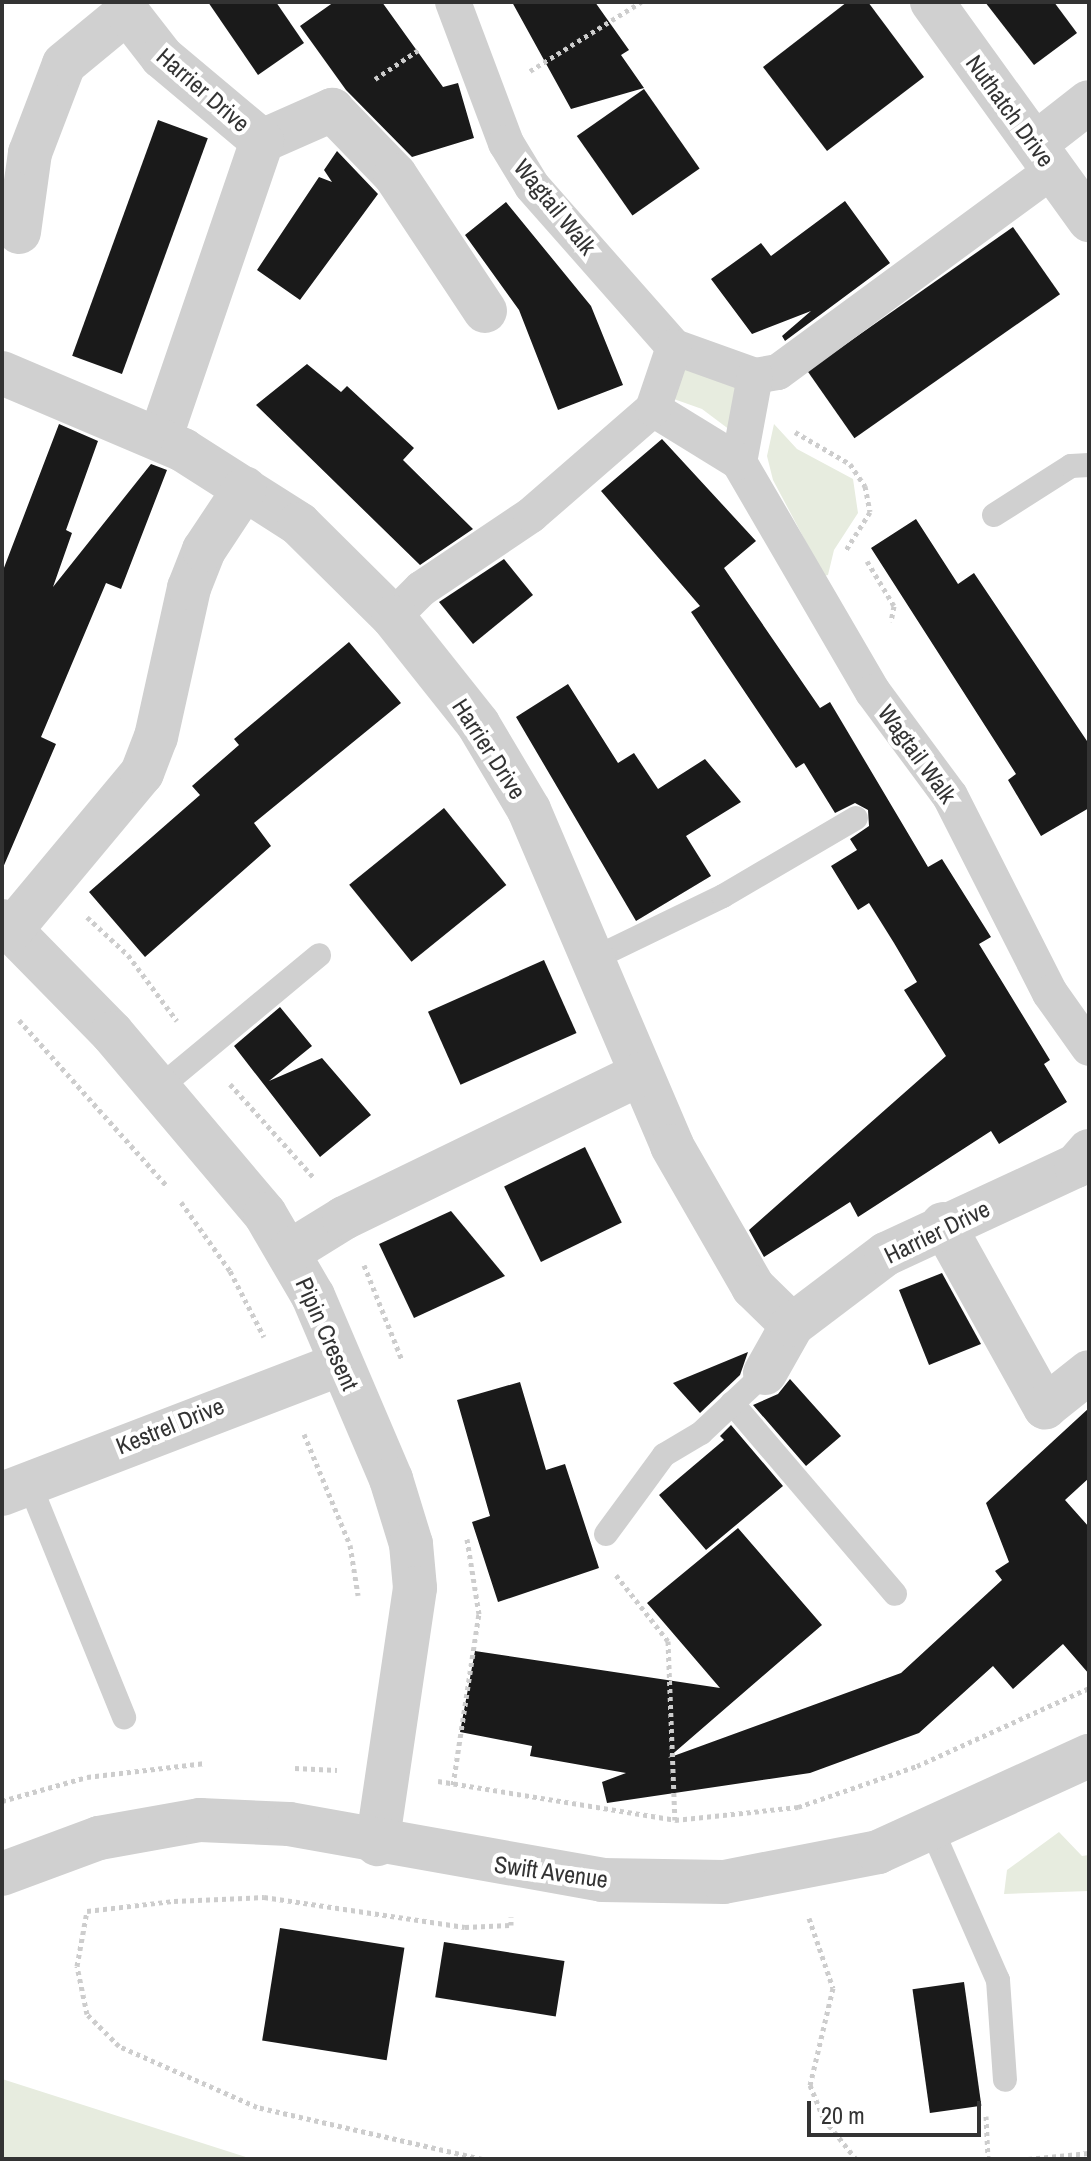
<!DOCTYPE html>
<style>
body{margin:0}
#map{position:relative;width:1091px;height:2161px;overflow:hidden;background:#fff;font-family:"Archivo Narrow",sans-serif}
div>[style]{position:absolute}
.green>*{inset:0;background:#e7ecdf}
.building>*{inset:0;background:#1a1a1a;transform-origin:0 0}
.path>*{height:5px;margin-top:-2.5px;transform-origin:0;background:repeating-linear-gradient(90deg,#cdcdcd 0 4px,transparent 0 8px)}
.service>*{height:24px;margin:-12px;padding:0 12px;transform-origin:12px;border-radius:12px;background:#d0d0d0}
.pedestrian>*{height:36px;margin:-18px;padding:0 18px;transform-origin:18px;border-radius:18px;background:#d0d0d0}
.minor>*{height:44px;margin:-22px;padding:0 22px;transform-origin:22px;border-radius:22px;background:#d0d0d0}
span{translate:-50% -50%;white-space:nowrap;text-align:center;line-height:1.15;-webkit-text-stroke:8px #fff;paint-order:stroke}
.street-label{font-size:24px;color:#333}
.frame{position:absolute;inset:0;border:4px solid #333;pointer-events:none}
.scale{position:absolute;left:807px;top:2101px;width:174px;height:36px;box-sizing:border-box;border:4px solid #333;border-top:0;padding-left:10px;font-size:24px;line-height:28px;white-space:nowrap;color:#333;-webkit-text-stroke:6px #fff;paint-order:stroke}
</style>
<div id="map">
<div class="green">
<div style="clip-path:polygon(681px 368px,740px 382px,734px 433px,702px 409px,671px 398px)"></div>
<div style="clip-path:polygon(774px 424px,797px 449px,853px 479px,858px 513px,834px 550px,828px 575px,824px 576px,773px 480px,767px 456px)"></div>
<div style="clip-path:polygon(1059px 1832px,1082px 1856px,1089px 1855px,1089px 1891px,1004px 1894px,1007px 1870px)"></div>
<div style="clip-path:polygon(2px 2079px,252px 2159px,2px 2159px)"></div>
</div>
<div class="building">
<div style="clip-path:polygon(208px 2px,276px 2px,304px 43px,258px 75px)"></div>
<div style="clip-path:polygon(334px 2px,382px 2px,443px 87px,458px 83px,474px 138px,412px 157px,346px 90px,300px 26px)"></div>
<div style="clip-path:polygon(512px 2px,595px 2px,629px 50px,621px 55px,644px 88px,571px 109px)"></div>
<div style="clip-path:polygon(847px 2px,868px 2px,924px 77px,827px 151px,763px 67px)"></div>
<div style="clip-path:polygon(985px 2px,1054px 2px,1077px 33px,1034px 65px)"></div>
<div style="left:644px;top:89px;width:97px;height:82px;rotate:55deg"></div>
<div style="left:158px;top:120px;width:53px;height:251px;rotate:20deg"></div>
<div style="clip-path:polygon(337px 151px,378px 194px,300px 300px,257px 270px,319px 177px,332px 182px,324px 170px)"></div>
<div style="clip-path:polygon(845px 201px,890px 263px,785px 341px,782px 336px,811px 311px,752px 334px,711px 279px,761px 243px,771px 256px)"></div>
<div style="clip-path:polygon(506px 202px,591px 306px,623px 385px,558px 410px,519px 310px,465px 235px)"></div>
<div style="left:1013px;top:227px;width:82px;height:251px;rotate:55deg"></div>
<div style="clip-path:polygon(307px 364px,341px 392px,347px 386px,414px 448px,403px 460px,473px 529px,420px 565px,256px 405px)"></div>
<div style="clip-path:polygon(59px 424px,98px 441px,66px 530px,72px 533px,53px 587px,151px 464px,167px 470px,121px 589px,106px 583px,41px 737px,56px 744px,2px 870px,2px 573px)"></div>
<div style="clip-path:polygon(662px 439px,756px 541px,724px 568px,820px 708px,830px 702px,928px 867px,942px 859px,991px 937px,979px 944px,1050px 1060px,1044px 1064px,1067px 1102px,999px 1144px,991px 1131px,858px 1217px,850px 1202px,764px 1257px,749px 1230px,946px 1056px,904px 990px,917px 982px,894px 943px,869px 903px,858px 910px,831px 866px,857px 850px,850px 839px,869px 826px,868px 810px,855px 803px,835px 813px,804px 763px,796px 768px,691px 612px,700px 606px,601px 491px)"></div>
<div style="clip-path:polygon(916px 519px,958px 584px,974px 573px,1089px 744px,1089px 808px,1041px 836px,1008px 780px,1016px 774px,871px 548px)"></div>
<div style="clip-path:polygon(504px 559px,533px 595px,473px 644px,439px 602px)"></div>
<div style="clip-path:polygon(349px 642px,401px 703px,254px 823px,271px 846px,145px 957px,89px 892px,200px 795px,192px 786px,239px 745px,234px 739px)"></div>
<div style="clip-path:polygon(568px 684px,618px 763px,634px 753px,658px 789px,705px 759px,741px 802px,686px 836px,711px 876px,636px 921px,516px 717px)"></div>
<div style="left:444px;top:808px;width:99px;height:122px;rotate:51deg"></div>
<div style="left:544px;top:960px;width:80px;height:127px;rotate:66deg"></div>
<div style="clip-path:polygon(280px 1007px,312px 1046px,269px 1081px,322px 1058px,371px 1115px,320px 1157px,234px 1046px)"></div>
<div style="left:585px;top:1147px;width:84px;height:90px;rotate:64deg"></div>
<div style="clip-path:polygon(451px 1211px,505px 1276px,414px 1318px,379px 1244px)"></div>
<div style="clip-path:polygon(942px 1273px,981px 1344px,929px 1365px,899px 1290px)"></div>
<div style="clip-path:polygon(748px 1352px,740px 1375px,700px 1413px,673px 1383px)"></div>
<div style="clip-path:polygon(790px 1379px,841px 1436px,806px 1466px,753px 1405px,778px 1394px)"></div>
<div style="clip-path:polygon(520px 1382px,546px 1470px,565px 1464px,599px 1568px,498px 1602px,472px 1522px,490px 1516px,457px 1400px)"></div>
<div style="clip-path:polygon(1089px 1408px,1089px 1478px,1065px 1500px,1089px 1527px,1089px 1674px,1063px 1644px,1013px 1689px,993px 1666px,919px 1733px,810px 1773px,607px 1803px,602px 1782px,626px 1773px,530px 1756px,532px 1746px,460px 1732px,475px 1651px,720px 1688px,647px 1603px,738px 1528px,822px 1625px,668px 1758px,901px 1673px,1002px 1580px,995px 1571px,1009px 1562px,986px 1503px)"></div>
<div style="clip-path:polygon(731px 1425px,783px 1486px,706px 1550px,659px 1495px,724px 1440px,720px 1436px)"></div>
<div style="left:280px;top:1928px;width:126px;height:114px;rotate:9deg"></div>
<div style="left:444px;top:1942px;width:122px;height:56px;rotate:9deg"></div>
<div style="left:964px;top:1982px;width:125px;height:52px;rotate:82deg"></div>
</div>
<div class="path">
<div style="left:530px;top:71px;width:131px;rotate:-31.9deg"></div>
<div style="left:375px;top:79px;width:54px;rotate:-33.7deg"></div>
<div style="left:795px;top:432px;width:64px;rotate:30.2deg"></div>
<div style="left:850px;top:464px;width:27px;rotate:56deg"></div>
<div style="left:865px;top:486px;width:26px;rotate:79deg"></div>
<div style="left:870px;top:512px;width:45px;rotate:122.3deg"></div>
<div style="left:867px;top:561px;width:52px;rotate:59deg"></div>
<div style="left:894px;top:606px;width:16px;rotate:101deg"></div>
<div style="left:87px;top:917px;width:56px;rotate:42.8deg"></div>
<div style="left:128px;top:955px;width:82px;rotate:53.4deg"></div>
<div style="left:19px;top:1020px;width:222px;rotate:48.3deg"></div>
<div style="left:230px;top:1084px;width:126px;rotate:48.2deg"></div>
<div style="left:181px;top:1202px;width:85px;rotate:54.6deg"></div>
<div style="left:230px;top:1271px;width:74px;rotate:62.7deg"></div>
<div style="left:364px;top:1265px;width:102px;rotate:68.2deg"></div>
<div style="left:304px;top:1434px;width:120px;rotate:67.5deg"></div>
<div style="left:350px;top:1545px;width:51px;rotate:80.9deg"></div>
<div style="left:616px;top:1575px;width:84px;rotate:51.8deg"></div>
<div style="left:668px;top:1641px;width:179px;rotate:87.8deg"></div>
<div style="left:295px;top:1768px;width:42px;rotate:2.7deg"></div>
<div style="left:438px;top:1781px;width:240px;rotate:9.3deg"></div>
<div style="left:675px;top:1820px;width:124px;rotate:-6deg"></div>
<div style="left:798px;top:1807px;width:126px;rotate:-19deg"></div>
<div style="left:917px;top:1766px;width:189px;rotate:-24.4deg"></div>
<div style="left:453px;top:1785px;width:173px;rotate:-81.4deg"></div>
<div style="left:479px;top:1614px;width:76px;rotate:-99.1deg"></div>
<div style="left:2px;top:1801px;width:88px;rotate:-15.8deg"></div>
<div style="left:87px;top:1777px;width:119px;rotate:-6.8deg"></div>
<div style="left:809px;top:1918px;width:74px;rotate:71.1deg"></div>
<div style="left:833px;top:1988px;width:100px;rotate:103.3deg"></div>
<div style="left:810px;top:2085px;width:37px;rotate:68deg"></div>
<div style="left:824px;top:2119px;width:51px;rotate:51.3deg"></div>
<div style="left:986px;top:2116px;width:43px;rotate:87.3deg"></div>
<div style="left:482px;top:2159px;width:231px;rotate:-167deg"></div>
<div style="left:257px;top:2107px;width:151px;rotate:-156.2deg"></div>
<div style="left:119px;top:2046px;width:45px;rotate:-135deg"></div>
<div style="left:87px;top:2014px;width:49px;rotate:-101.8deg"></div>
<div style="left:77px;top:1966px;width:56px;rotate:-79.7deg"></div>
<div style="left:87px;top:1911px;width:88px;rotate:-6.6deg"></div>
<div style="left:174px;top:1901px;width:90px;rotate:-2.5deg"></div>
<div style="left:264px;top:1897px;width:203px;rotate:8.5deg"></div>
<div style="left:465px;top:1927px;width:46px;rotate:-2.5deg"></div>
<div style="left:511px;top:1925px;width:8px;rotate:-90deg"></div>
<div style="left:1028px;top:2159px;width:61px;rotate:-5.6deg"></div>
</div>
<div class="service">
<div style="left:994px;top:515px;width:91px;rotate:-32.5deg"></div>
<div style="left:1071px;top:466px;width:18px;rotate:-3deg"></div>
<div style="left:597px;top:957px;width:140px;rotate:-25.8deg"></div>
<div style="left:723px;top:896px;width:154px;rotate:-30.4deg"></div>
<div style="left:159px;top:1088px;width:208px;rotate:-39.7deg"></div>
<div style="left:732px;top:1403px;width:251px;rotate:49.5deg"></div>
<div style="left:29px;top:1483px;width:253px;rotate:67.9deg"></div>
<div style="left:606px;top:1534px;width:98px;rotate:-53.7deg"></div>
<div style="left:664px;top:1455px;width:43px;rotate:-30.7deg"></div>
<div style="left:701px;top:1433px;width:88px;rotate:-43.2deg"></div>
<div style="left:932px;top:1830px;width:164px;rotate:66.3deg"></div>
<div style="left:998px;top:1980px;width:100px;rotate:86deg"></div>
</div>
<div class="pedestrian">
<div style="left:453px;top:2px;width:151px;rotate:69.4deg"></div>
<div style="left:506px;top:143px;width:50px;rotate:58.8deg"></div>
<div style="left:532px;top:186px;width:215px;rotate:48.6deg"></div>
<div style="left:674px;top:347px;width:86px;rotate:19.7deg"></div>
<div style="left:755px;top:376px;width:23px;rotate:-10deg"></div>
<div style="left:778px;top:372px;width:341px;rotate:-36.3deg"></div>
<div style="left:755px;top:376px;width:87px;rotate:100.5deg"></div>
<div style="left:739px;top:462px;width:266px;rotate:59.8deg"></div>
<div style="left:873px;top:692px;width:129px;rotate:53.5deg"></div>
<div style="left:950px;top:796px;width:221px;rotate:63.1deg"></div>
<div style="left:1050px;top:993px;width:67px;rotate:54.7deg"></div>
<div style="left:653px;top:409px;width:101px;rotate:31.6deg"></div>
<div style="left:393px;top:617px;width:40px;rotate:-45deg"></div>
<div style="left:421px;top:589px;width:133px;rotate:-33.9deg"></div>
<div style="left:531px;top:515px;width:162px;rotate:-41deg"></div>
<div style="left:653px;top:409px;width:65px;rotate:-71.3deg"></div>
</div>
<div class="minor">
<div style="left:932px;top:2px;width:269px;rotate:54.2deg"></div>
<div style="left:262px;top:141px;width:77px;rotate:-23.9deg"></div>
<div style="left:332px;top:110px;width:91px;rotate:45.9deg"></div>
<div style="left:395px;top:175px;width:163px;rotate:56.5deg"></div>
<div style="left:1035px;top:144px;width:68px;rotate:-37.9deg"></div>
<div style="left:19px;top:232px;width:80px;rotate:-82.1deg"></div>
<div style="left:30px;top:153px;width:95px;rotate:-69.1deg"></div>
<div style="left:64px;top:64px;width:82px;rotate:-39.5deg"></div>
<div style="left:127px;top:12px;width:57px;rotate:52.1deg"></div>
<div style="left:162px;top:57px;width:131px;rotate:40deg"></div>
<div style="left:262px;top:141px;width:312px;rotate:108.9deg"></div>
<div style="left:2px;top:373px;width:197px;rotate:23deg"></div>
<div style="left:183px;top:450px;width:138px;rotate:32.5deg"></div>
<div style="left:299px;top:524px;width:132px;rotate:44.7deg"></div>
<div style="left:393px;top:617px;width:137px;rotate:51.5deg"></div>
<div style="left:478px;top:724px;width:100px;rotate:59.3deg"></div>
<div style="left:529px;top:810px;width:365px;rotate:66.9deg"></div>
<div style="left:672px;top:1146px;width:163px;rotate:60.1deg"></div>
<div style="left:753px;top:1287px;width:54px;rotate:44.3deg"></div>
<div style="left:2px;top:921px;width:157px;rotate:45.5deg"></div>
<div style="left:112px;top:1033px;width:237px;rotate:49.8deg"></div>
<div style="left:265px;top:1214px;width:95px;rotate:59.7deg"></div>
<div style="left:313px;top:1296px;width:199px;rotate:66.9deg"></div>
<div style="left:391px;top:1479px;width:68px;rotate:72.9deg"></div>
<div style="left:411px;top:1544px;width:44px;rotate:84.8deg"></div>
<div style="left:415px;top:1588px;width:259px;rotate:98.4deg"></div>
<div style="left:12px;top:929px;width:203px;rotate:-50.2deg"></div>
<div style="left:142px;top:773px;width:39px;rotate:-69deg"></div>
<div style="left:156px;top:737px;width:153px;rotate:-77.5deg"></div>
<div style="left:189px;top:588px;width:41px;rotate:-68.5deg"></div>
<div style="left:204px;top:550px;width:74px;rotate:-56.5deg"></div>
<div style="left:943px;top:1224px;width:210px;rotate:60.9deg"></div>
<div style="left:1045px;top:1407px;width:56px;rotate:-38.5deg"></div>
<div style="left:289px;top:1252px;width:65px;rotate:-31.7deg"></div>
<div style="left:344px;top:1218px;width:328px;rotate:-25.9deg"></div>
<div style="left:765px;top:1373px;width:55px;rotate:-60.6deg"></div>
<div style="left:792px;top:1325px;width:118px;rotate:-37.1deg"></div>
<div style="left:886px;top:1254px;width:209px;rotate:-24.9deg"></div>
<div style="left:1076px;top:1166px;width:20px;rotate:-49deg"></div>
<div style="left:2px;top:1494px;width:362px;rotate:-21deg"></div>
<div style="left:2px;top:1874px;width:103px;rotate:-20.4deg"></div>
<div style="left:99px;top:1838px;width:103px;rotate:-10.1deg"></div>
<div style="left:200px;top:1820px;width:89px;rotate:2.6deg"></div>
<div style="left:289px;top:1824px;width:318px;rotate:10.1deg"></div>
<div style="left:602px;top:1880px;width:122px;rotate:0.9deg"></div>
<div style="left:724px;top:1882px;width:157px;rotate:-11deg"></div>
<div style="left:878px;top:1852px;width:232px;rotate:-24.5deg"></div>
</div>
<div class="street-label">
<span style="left:203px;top:90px;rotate:41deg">Harrier Drive</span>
<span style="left:1010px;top:111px;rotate:54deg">Nuthatch Drive</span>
<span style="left:555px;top:207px;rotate:51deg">Wagtail Walk</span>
<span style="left:489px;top:749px;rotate:57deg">Harrier Drive</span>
<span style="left:917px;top:754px;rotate:54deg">Wagtail Walk</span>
<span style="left:937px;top:1232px;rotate:-26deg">Harrier Drive</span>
<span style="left:327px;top:1334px;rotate:66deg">Pipin Cresent</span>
<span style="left:170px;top:1426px;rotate:-22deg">Kestrel Drive</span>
<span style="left:551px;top:1872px;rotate:8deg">Swift Avenue</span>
</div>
<div class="frame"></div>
<div class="scale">20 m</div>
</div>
